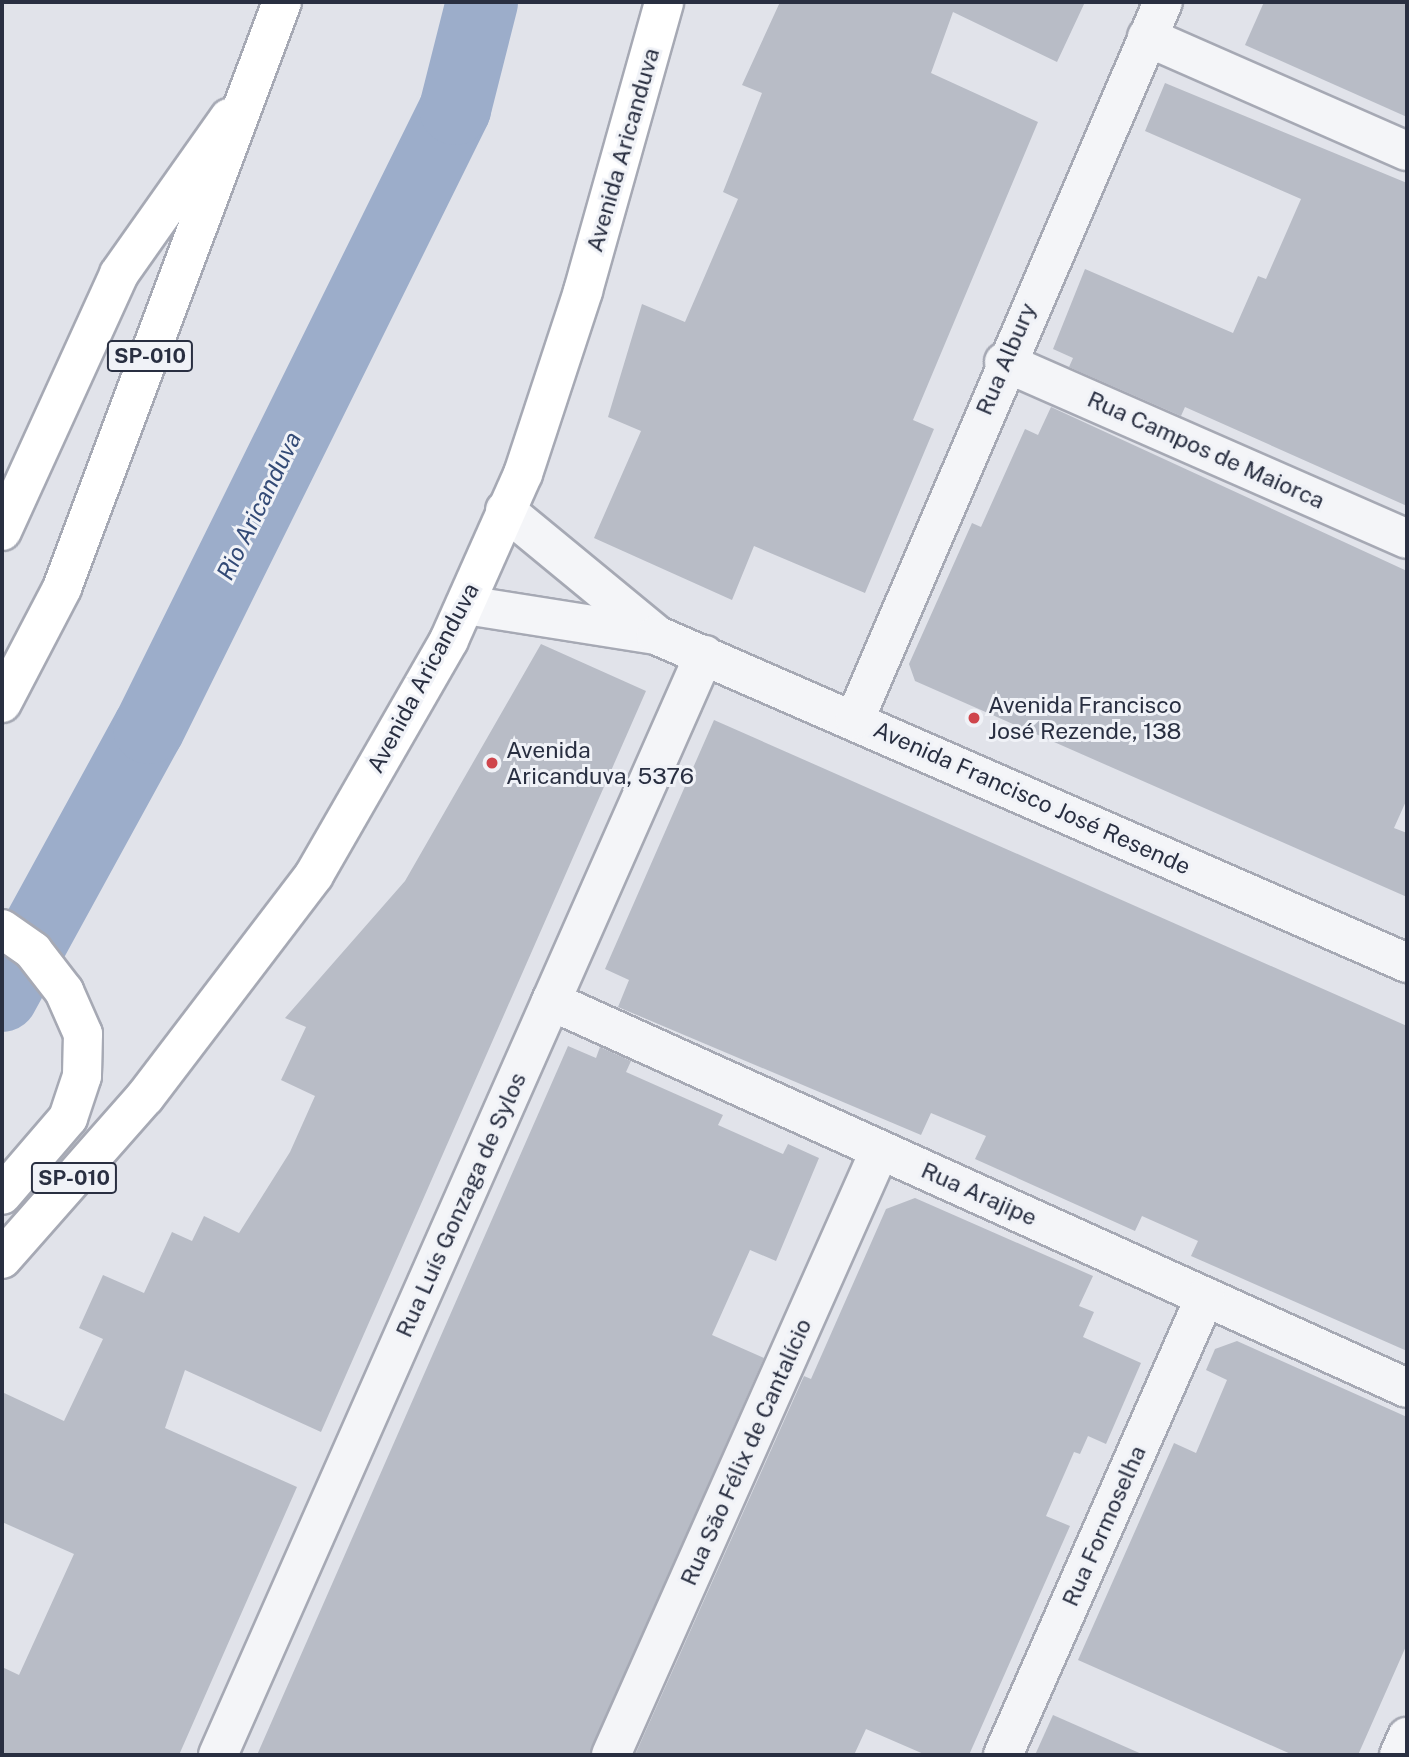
<!DOCTYPE html>
<meta charset="utf-8">
<style>
body{margin:0}
#map{position:relative;width:1409px;height:1757px;overflow:hidden;background:#e1e3ea;font-family:"Public Sans",sans-serif}
div>[style]{position:absolute}
.river>*{height:72px;margin:-36px;padding:0 36px;transform-origin:36px;border-radius:36px;background:#9cadca}
.building>*{inset:0;background:#b8bcc6}
.roads{filter:drop-shadow(2px 0 #a6a9b4) drop-shadow(-2px 0 #a6a9b4) drop-shadow(0 2px #a6a9b4) drop-shadow(0 -2px #a6a9b4)}
.minor>*{height:38px;margin:-19px;padding:0 19px;transform-origin:19px;border-radius:19px;background:#f4f5f8}
.highway>*{height:38px;margin:-19px;padding:0 19px;transform-origin:19px;border-radius:19px;background:#fff}
.dots>*{width:19px;height:19px;translate:-50% -50%;box-sizing:border-box;border:4px solid #f0f2f7;border-radius:50%}
span{translate:-50% -50%;white-space:nowrap;text-align:center;line-height:1.15;-webkit-text-stroke:6px #f0f2f7;paint-order:stroke}
.shield-label span{padding:2px 5px;background:#f0f2f7;border:2px solid;border-radius:5px;-webkit-text-stroke-width:0}
.shield-label{font-size:21px;color:#292f41;font-weight:700}
.street-label{font-size:23px;color:#292f41}
.poi-label{font-size:23px;color:#292f41}
.left{translate:0 -50%;text-align:left}
.water-label{font-size:24px;color:#334a76;font-style:italic}
.frame{position:absolute;inset:0;border:4px solid #292f41;pointer-events:none}
</style>
<div id="map">
<div class="river">
<div style="left:2px;top:996px;width:306px;rotate:-61.3deg"></div>
<div style="left:149px;top:728px;width:691px;rotate:-63.69deg"></div>
<div style="left:455px;top:109px;width:110px;rotate:-75.8deg"></div>
</div>
<div class="building">
<div style="clip-path:polygon(780px 2px,1085px 2px,1057px 62px,953px 12px,931px 73px,1038px 122px,913px 420px,934px 429px,865px 593px,754px 546px,732px 600px,594px 538px,641px 431px,608px 417px,642px 304px,685px 322px,738px 199px,723px 192px,762px 93px,742px 85px)"></div>
<div style="clip-path:polygon(1264px 2px,1407px 2px,1407px 117px,1245px 45px)"></div>
<div style="clip-path:polygon(1165px 83px,1407px 183px,1407px 506px,1185px 407px,1181px 416px,1069px 367px,1073px 358px,1053px 349px,1085px 269px,1233px 333px,1258px 276px,1266px 279px,1301px 199px,1145px 131px)"></div>
<div style="clip-path:polygon(1051px 407px,1407px 571px,1407px 799px,1394px 828px,1407px 833px,1407px 897px,915px 681px,909px 664px,972px 523px,981px 527px,1025px 429px,1038px 435px)"></div>
<div style="clip-path:polygon(541px 644px,646px 691px,321px 1432px,185px 1370px,165px 1428px,297px 1487px,179px 1755px,2px 1755px,2px 1667px,19px 1675px,74px 1554px,2px 1522px,2px 1392px,64px 1421px,103px 1339px,79px 1328px,103px 1275px,144px 1293px,172px 1232px,192px 1241px,204px 1216px,239px 1233px,290px 1152px,315px 1096px,281px 1080px,306px 1027px,285px 1018px,405px 881px)"></div>
<div style="clip-path:polygon(714px 720px,1407px 1026px,1407px 1351px,1191px 1256px,1198px 1241px,1142px 1216px,1135px 1231px,975px 1159px,986px 1136px,931px 1113px,921px 1135px,618px 1007px,629px 980px,605px 969px)"></div>
<div style="clip-path:polygon(568px 1046px,596px 1058px,600px 1047px,631px 1061px,626px 1072px,723px 1115px,718px 1125px,783px 1154px,788px 1144px,819px 1158px,776px 1261px,750px 1250px,712px 1335px,764px 1358px,589px 1755px,257px 1755px)"></div>
<div style="clip-path:polygon(915px 1198px,1093px 1276px,1079px 1306px,1094px 1312px,1083px 1337px,1141px 1363px,1106px 1444px,1088px 1436px,1080px 1454px,1074px 1452px,1046px 1516px,1070px 1526px,969px 1755px,926px 1755px,866px 1729px,854px 1755px,635px 1755px,804px 1376px,811px 1379px,886px 1209px)"></div>
<div style="clip-path:polygon(1237px 1341px,1407px 1417px,1407px 1644px,1358px 1755px,1293px 1755px,1078px 1660px,1174px 1443px,1196px 1453px,1227px 1380px,1206px 1370px,1215px 1349px)"></div>
<div style="clip-path:polygon(1053px 1715px,1144px 1755px,1035px 1755px)"></div>
</div>
<div class="roads">
<div class="minor">
<div style="left:1147px;top:37px;width:284px;rotate:23.7deg"></div>
<div style="left:1004px;top:362px;width:440px;rotate:23.7deg"></div>
<div style="left:505px;top:510px;width:193px;rotate:39.5deg"></div>
<div style="left:466px;top:605px;width:192px;rotate:9deg"></div>
<div style="left:656px;top:635px;width:820px;rotate:23.59deg"></div>
<div style="left:855px;top:719px;width:780px;rotate:-66.75deg"></div>
<div style="left:551px;top:1001px;width:939px;rotate:24.33deg"></div>
<div style="left:218px;top:1755px;width:1203px;rotate:-66.16deg"></div>
<div style="left:611px;top:1755px;width:662px;rotate:-66.03deg"></div>
<div style="left:1003px;top:1755px;width:501px;rotate:-66.2deg"></div>
<div style="left:1399px;top:1755px;width:20px;rotate:-66deg"></div>
</div>
<div class="highway">
<div style="left:2px;top:531px;width:282px;rotate:-65.5deg"></div>
<div style="left:119px;top:274px;width:191px;rotate:-54.8deg"></div>
<div style="left:2px;top:703px;width:130px;rotate:-62.4deg"></div>
<div style="left:62px;top:588px;width:626px;rotate:-69.42deg"></div>
<div style="left:2px;top:929px;width:38px;rotate:35deg"></div>
<div style="left:33px;top:951px;width:51px;rotate:52.2deg"></div>
<div style="left:64px;top:991px;width:47px;rotate:66.2deg"></div>
<div style="left:83px;top:1034px;width:42px;rotate:91.4deg"></div>
<div style="left:82px;top:1076px;width:44px;rotate:108.4deg"></div>
<div style="left:68px;top:1118px;width:101px;rotate:130.6deg"></div>
<div style="left:2px;top:1259px;width:216px;rotate:-48.6deg"></div>
<div style="left:145px;top:1097px;width:279px;rotate:-52.7deg"></div>
<div style="left:314px;top:875px;width:271px;rotate:-60.1deg"></div>
<div style="left:449px;top:640px;width:182px;rotate:-66deg"></div>
<div style="left:523px;top:474px;width:193px;rotate:-71.8deg"></div>
<div style="left:583px;top:291px;width:300px;rotate:-74.3deg"></div>
</div>
</div>
<div class="dots">
<div style="left:974px;top:718px;background:#cf454c"></div>
<div style="left:492px;top:763px;background:#cf454c"></div>
</div>
<div class="shield-label">
<span style="left:150px;top:356px">SP-010</span>
<span style="left:74px;top:1178px">SP-010</span>
</div>
<div class="street-label">
<span style="left:623px;top:150px;rotate:-74deg">Avenida Aricanduva</span>
<span style="left:1006px;top:359px;rotate:-67deg">Rua Albury</span>
<span style="left:1206px;top:450px;rotate:24deg">Rua Campos de Maiorca</span>
<span style="left:423px;top:678px;rotate:-62deg">Avenida Aricanduva</span>
<span style="left:1032px;top:798px;rotate:24deg">Avenida Francisco José Resende</span>
<span style="left:979px;top:1194px;rotate:24deg">Rua Arajipe</span>
<span style="left:461px;top:1205px;rotate:-66deg">Rua Luís Gonzaga de Sylos</span>
<span style="left:746px;top:1452px;rotate:-66deg">Rua São Félix de Cantalício</span>
<span style="left:1104px;top:1526px;rotate:-66deg">Rua Formoselha</span>
</div>
<div class="poi-label">
<span class="left" style="left:988px;top:718px">Avenida Francisco<br>José Rezende, 138</span>
<span class="left" style="left:506px;top:763px">Avenida<br>Aricanduva, 5376</span>
</div>
<div class="water-label">
<span style="left:259px;top:506px;rotate:-64deg">Rio Aricanduva</span>
</div>
<div class="frame"></div>
</div>
